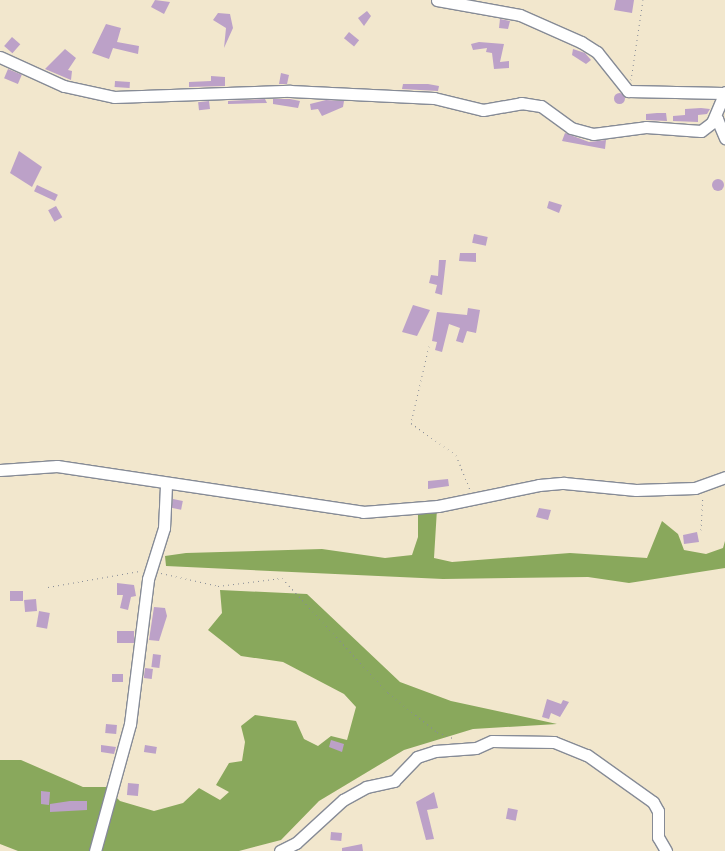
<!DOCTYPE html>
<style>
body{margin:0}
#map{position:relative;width:725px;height:851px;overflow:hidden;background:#f2e7cd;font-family:"Patrick Hand",sans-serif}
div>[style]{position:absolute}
.forest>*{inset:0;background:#89a85c}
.building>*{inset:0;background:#bca1c8;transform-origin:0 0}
.round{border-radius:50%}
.path>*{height:1px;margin-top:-0.5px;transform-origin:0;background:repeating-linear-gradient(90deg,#868b96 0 1px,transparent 0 5px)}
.roads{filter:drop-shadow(1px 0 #868b96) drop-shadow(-1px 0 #868b96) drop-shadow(0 1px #868b96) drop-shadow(0 -1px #868b96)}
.minor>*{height:11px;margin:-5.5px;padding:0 5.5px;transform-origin:5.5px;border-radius:5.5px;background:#fff}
span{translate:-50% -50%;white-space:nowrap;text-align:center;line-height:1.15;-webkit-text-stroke:4.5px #fbf7ec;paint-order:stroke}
</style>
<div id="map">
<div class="forest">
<div style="clip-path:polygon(437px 509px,434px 558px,452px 562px,570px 553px,647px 558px,662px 521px,678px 534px,684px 550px,706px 554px,723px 548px,725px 541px,725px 568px,629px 583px,588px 577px,443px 579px,166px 566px,165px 556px,186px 553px,322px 549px,385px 558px,412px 555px,418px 537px,418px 510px)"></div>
<div style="clip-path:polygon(220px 590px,307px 594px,400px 682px,451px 701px,557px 724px,473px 729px,404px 750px,319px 801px,281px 840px,239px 851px,18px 851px,0 844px,0 760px,21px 760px,83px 787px,106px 787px,120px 801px,154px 811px,183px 803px,199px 788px,220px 800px,229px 792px,216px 785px,229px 763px,242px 761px,245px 742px,241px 726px,255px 715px,296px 721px,304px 739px,318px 746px,331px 736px,347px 740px,356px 707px,344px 694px,283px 662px,241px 656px,208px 630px,222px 613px)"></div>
</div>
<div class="building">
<div style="clip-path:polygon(155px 0,170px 2px,164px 14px,151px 7px)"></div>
<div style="clip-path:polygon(616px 0,634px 0,632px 13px,614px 10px)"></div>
<div style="clip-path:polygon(367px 11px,371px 16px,364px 26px,358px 18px)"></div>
<div style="clip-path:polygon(218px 13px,230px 14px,233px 28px,224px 48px,226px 28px,213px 20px)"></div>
<div style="clip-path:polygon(500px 19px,510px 21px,508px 29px,499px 28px)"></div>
<div style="clip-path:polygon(106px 24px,121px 28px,117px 42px,139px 46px,138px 54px,113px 48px,109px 59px,92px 53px)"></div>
<div style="left:349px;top:32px;width:13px;height:8px;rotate:39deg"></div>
<div style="left:12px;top:37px;width:11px;height:12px;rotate:41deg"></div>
<div style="clip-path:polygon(479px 42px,504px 44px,500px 62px,509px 61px,509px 68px,494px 69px,492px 53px,486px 52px,487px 48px,473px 50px,471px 44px)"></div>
<div style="clip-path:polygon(65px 49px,76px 58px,68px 70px,72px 71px,71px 80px,45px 69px)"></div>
<div style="clip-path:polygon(573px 49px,585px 53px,591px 60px,586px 64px,572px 55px)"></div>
<div style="left:8px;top:69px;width:15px;height:10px;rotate:23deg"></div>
<div style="clip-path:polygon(281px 73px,289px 75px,287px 84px,279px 84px)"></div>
<div style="clip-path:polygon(211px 76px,225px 77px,225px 86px,189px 87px,189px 82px,211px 81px)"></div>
<div style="left:115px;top:81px;width:15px;height:6px;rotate:4deg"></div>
<div style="clip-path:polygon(403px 84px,428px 84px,439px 86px,438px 91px,402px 89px)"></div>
<div class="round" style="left:613.5px;top:92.5px;width:11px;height:11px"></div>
<div style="clip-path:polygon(265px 99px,267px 103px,228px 104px,228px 101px)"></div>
<div style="clip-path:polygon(273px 99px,290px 99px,300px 101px,298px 108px,273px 104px)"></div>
<div style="clip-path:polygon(326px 100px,344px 101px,343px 107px,322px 116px,318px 109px,311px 110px,310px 104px)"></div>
<div style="left:209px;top:101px;width:8px;height:11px;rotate:83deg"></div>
<div style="clip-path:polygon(685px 109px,701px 108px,710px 109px,707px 114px,698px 115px,698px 122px,673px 121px,673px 116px,685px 115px)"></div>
<div style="clip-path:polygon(657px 113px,666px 113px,667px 121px,646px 120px,646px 114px)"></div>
<div style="clip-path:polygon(565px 133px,589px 142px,606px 140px,605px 149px,562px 141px)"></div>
<div style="clip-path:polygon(19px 151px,42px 167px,32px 187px,10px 173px)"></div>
<div class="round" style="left:712px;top:179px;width:12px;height:12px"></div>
<div style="left:37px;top:185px;width:23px;height:7px;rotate:25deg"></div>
<div style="clip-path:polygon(549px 201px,562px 205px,559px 213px,547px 208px)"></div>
<div style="left:56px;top:206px;width:13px;height:9px;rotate:61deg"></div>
<div style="left:474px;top:234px;width:14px;height:9px;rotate:12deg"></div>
<div style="clip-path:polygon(460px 253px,476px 253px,476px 262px,459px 261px)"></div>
<div style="clip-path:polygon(439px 260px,446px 260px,442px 295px,435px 293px,437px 285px,429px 283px,431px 275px,438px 276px)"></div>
<div style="clip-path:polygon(413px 305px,430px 310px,417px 336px,402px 332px)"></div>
<div style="clip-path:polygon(468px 308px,480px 310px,476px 333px,467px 331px,463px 343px,456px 341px,460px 328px,449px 324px,442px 352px,435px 350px,437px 342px,432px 341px,437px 312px,467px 315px)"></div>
<div style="clip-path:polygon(448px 479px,449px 486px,428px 489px,428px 481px)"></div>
<div style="left:173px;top:499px;width:10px;height:9px;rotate:11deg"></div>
<div style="clip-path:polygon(539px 508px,551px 510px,548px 520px,536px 517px)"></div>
<div style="clip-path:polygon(697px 532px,699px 542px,684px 544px,683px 535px)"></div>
<div style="clip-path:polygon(117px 583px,134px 585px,136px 596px,131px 597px,128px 610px,120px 608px,123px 595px,117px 595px)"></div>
<div style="left:10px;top:591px;width:13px;height:10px"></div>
<div style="left:36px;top:599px;width:12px;height:12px;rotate:85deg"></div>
<div style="clip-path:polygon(154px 607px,165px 608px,167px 616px,159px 641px,149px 640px)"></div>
<div style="left:39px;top:611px;width:11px;height:16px;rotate:10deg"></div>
<div style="left:117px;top:631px;width:17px;height:12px"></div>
<div style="left:153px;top:654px;width:8px;height:13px;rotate:7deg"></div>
<div style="left:145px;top:668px;width:8px;height:10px;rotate:7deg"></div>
<div style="left:112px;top:674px;width:11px;height:8px"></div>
<div style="clip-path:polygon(547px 699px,561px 704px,563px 700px,569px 702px,560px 717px,551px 713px,549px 719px,542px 717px)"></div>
<div style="left:106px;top:724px;width:11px;height:9px;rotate:5deg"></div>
<div style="clip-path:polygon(331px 740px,344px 744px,342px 752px,329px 747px)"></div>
<div style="clip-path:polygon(101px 745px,116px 747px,114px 754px,101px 752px)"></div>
<div style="left:145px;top:745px;width:12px;height:7px;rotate:9deg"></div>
<div style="left:128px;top:783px;width:11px;height:12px;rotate:5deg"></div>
<div style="clip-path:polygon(41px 791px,50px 792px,49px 805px,41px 804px)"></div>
<div style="clip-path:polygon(434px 792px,438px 808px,427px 810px,434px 839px,426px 840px,416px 802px)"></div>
<div style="clip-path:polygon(70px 801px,87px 801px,87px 810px,50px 812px,50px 804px)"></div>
<div style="left:508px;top:808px;width:10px;height:11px;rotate:11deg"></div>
<div style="left:331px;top:832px;width:11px;height:8px;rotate:5deg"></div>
<div style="clip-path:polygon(362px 844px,363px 851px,342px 851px,342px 848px)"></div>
</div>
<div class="path">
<div style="left:631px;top:80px;width:81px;rotate:-81.5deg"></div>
<div style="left:429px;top:346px;width:79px;rotate:103.2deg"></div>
<div style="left:411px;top:423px;width:55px;rotate:35.4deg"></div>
<div style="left:456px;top:455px;width:37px;rotate:68deg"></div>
<div style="left:701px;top:530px;width:34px;rotate:-87deg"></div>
<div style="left:161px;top:573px;width:58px;rotate:12.8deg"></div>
<div style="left:218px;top:586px;width:64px;rotate:-7.1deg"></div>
<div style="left:282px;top:578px;width:156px;rotate:47.3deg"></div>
<div style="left:388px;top:693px;width:63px;rotate:38.5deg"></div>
<div style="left:437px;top:732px;width:19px;rotate:21deg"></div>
<div style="left:48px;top:587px;width:93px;rotate:-9.9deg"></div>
</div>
<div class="roads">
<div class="minor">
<div style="left:437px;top:0;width:84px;rotate:10.2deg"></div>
<div style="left:520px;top:15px;width:67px;rotate:23.9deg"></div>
<div style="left:581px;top:42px;width:19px;rotate:32deg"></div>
<div style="left:597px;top:52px;width:50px;rotate:51.5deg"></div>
<div style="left:628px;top:91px;width:95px;rotate:1.2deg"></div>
<div style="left:0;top:57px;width:70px;rotate:24.4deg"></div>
<div style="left:64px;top:86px;width:51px;rotate:12.4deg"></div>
<div style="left:114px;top:97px;width:176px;rotate:-2deg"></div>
<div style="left:290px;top:91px;width:144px;rotate:2.8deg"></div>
<div style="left:434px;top:98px;width:50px;rotate:13.8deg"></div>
<div style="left:483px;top:110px;width:39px;rotate:-10deg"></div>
<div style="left:521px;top:103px;width:20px;rotate:9deg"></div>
<div style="left:541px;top:106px;width:37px;rotate:36deg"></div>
<div style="left:571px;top:128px;width:23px;rotate:15deg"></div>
<div style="left:593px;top:134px;width:53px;rotate:-7.5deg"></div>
<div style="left:646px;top:127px;width:55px;rotate:4.2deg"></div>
<div style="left:701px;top:131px;width:20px;rotate:-37deg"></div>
<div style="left:725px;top:92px;width:33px;rotate:113deg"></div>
<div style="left:712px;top:122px;width:6px;rotate:-31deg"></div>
<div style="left:717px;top:119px;width:21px;rotate:67deg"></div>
<div style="left:0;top:470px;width:57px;rotate:-4deg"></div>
<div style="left:57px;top:466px;width:309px;rotate:8.5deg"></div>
<div style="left:363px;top:512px;width:75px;rotate:-4.6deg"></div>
<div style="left:438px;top:506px;width:103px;rotate:-11.7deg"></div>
<div style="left:539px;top:485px;width:25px;rotate:-5deg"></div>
<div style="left:564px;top:483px;width:72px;rotate:5.6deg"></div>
<div style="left:636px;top:490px;width:59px;rotate:-1.9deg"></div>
<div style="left:695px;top:488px;width:32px;rotate:-20deg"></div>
<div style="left:95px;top:851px;width:132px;rotate:-74.6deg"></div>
<div style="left:130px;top:724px;width:146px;rotate:-82.9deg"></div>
<div style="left:148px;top:579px;width:53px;rotate:-72.6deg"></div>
<div style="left:164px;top:528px;width:43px;rotate:-87.3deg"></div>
<div style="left:280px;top:851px;width:18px;rotate:-27deg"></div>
<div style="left:296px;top:843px;width:64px;rotate:-42.5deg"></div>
<div style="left:343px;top:800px;width:26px;rotate:-29deg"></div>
<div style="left:366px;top:787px;width:29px;rotate:-12deg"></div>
<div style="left:394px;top:781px;width:33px;rotate:-46deg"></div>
<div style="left:417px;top:757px;width:19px;rotate:-18deg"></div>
<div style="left:435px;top:751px;width:41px;rotate:-4.2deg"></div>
<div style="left:476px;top:748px;width:17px;rotate:-24deg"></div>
<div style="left:492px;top:741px;width:62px;rotate:0.9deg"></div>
<div style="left:554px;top:742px;width:35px;rotate:22deg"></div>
<div style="left:587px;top:755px;width:81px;rotate:35.5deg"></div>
<div style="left:653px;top:802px;width:10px;rotate:61deg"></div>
<div style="left:658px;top:811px;width:26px;rotate:90deg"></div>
<div style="left:658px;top:837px;width:16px;rotate:60deg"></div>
</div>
</div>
</div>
